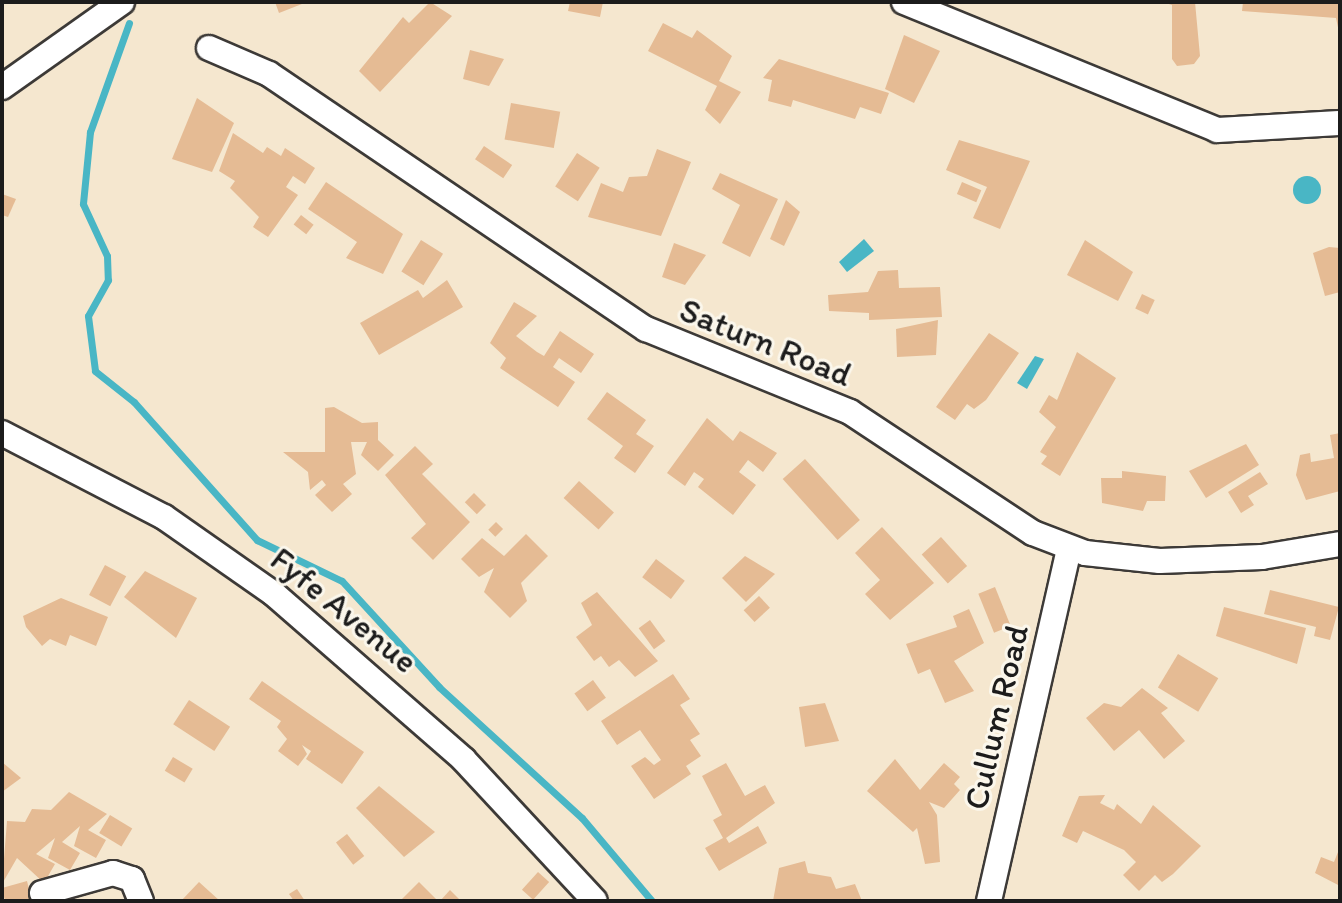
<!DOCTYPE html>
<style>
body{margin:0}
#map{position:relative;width:1342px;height:903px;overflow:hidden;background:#f5e7cf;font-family:Itim,sans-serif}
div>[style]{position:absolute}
.water>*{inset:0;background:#49b6c5}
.round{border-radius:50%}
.stream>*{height:7px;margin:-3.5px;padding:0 3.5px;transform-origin:3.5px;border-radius:3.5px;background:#49b6c5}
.building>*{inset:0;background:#e5bb94;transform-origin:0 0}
.roads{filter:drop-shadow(2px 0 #3d3a37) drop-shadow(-2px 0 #3d3a37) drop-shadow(0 2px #3d3a37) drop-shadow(0 -2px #3d3a37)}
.minor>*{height:24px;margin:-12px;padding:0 12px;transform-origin:12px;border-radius:12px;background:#fff}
span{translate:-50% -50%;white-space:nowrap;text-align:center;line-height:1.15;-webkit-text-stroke:6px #fbf7ec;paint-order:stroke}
.street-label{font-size:34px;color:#1c1c1c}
.frame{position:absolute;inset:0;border:4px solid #1c1c1c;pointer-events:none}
</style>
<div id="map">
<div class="water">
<div class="round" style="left:1293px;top:176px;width:28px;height:28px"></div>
<div style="clip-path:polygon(864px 239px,874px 251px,847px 272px,839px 262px)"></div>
<div style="clip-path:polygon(1035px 356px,1044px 359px,1027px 389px,1017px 383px)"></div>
</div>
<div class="stream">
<div style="left:129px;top:23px;width:116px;rotate:109.7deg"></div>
<div style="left:90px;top:132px;width:72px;rotate:95.6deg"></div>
<div style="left:83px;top:204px;width:57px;rotate:65.2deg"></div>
<div style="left:107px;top:256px;width:24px;rotate:88deg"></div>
<div style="left:108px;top:280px;width:41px;rotate:119.1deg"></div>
<div style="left:88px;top:316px;width:55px;rotate:82.7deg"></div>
<div style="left:95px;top:371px;width:50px;rotate:38.5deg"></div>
<div style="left:134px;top:402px;width:185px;rotate:48.3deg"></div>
<div style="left:257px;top:540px;width:94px;rotate:25.8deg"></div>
<div style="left:342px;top:581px;width:144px;rotate:47.5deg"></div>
<div style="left:439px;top:687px;width:194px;rotate:42.5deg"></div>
<div style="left:582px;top:818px;width:109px;rotate:49.9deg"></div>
</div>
<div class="building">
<div style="clip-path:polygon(275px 2px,307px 2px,279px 13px)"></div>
<div style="clip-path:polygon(430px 2px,452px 16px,380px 92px,359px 71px,403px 17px,409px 23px)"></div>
<div style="clip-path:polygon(570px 2px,603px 2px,600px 17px,568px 11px)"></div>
<div style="clip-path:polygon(1162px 2px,1195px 2px,1200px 56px,1194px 64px,1177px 66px,1172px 59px,1172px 5px)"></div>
<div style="clip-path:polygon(1243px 2px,1340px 2px,1340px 37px,1336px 18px,1242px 11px)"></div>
<div style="clip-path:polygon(663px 23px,692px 38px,697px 30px,732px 56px,719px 81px,741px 92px,720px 124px,705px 110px,717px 86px,648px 51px)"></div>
<div style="clip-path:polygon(904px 35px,940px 51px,914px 103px,885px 89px)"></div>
<div style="clip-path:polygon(470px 50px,504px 59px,489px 86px,463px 79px)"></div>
<div style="clip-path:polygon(779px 59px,889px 93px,881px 114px,860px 107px,855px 119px,793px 100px,791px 107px,768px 101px,772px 80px,763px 78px)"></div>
<div style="clip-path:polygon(197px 98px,234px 123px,212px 172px,172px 159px)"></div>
<div style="left:511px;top:103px;width:50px;height:37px;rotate:10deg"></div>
<div style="clip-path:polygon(233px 133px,263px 153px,267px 147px,281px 156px,285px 148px,315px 168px,305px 184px,293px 176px,286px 187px,298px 195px,268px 237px,253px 227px,259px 217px,230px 188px,235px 181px,219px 171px)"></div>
<div style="clip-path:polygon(959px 140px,1030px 161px,1000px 229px,973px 218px,987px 187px,946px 170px)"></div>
<div style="left:484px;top:146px;width:34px;height:16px;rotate:34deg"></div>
<div style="clip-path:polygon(657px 149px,691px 162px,661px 236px,588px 217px,601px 183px,623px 192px,629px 177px,647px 176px)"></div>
<div style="left:577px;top:153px;width:27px;height:40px;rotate:33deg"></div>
<div style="clip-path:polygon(720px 173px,778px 199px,750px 257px,722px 243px,740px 205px,712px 189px)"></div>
<div style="clip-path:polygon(326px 182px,403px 234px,383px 274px,346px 258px,357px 242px,308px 209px)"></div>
<div style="left:962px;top:182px;width:21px;height:13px;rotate:23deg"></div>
<div style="clip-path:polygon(2px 194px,16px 199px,8px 217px,2px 215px)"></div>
<div style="clip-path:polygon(786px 200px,800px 212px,784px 246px,770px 239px)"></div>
<div style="left:301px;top:215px;width:16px;height:12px;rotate:38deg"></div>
<div style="left:421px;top:240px;width:26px;height:37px;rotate:32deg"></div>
<div style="clip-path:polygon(1085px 240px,1133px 272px,1118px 301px,1067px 275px)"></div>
<div style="clip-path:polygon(674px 243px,706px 255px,685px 285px,662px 277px)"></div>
<div style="clip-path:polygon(1329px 247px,1340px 248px,1340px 292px,1325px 296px,1313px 253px)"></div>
<div style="clip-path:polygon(898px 270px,899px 288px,940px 287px,942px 317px,869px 320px,869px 313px,829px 311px,828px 295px,868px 292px,878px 271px)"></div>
<div style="clip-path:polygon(447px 280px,463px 307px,379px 355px,360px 323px,418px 290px,423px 298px)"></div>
<div style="left:1142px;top:294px;width:14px;height:16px;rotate:25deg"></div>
<div style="clip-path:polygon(514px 302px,537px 316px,516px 336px,537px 352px,544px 356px,560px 331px,594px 354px,581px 373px,559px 358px,553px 367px,575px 382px,558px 407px,500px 368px,506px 358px,490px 343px)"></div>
<div style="clip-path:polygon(938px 320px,936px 355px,897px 357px,896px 329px)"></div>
<div style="clip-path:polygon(989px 333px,1019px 353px,986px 400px,974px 409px,967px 404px,955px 420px,936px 407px)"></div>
<div style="clip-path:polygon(1077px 352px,1116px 378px,1060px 476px,1041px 464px,1047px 456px,1040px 452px,1056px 427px,1039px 412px,1049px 395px,1057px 400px)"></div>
<div style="clip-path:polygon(607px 392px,646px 420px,636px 434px,654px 446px,635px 473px,614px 458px,623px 446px,587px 419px)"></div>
<div style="clip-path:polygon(334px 407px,362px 423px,378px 422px,378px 440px,394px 455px,378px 471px,361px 455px,367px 442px,351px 442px,356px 474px,343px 484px,352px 494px,332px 512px,315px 495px,326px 485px,322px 480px,310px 490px,308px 472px,283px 452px,325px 452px,325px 408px)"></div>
<div style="clip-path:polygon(707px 418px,733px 441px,740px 431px,777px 453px,763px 472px,748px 460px,739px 472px,756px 485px,733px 515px,698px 487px,704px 479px,694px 472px,685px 486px,667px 473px)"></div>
<div style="clip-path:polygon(1340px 433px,1340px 491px,1306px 500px,1296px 475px,1300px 455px,1310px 453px,1311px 462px,1334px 458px,1330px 435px)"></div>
<div style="clip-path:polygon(1246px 444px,1259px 465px,1206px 498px,1189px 471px)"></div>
<div style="clip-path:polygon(415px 446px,433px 464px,422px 474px,470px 522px,433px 560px,411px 538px,426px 524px,385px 475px)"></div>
<div style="left:805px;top:459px;width:82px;height:30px;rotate:48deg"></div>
<div style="clip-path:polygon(1122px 471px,1166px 476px,1165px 501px,1147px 501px,1143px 511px,1102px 503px,1101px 478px,1122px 478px)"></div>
<div style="clip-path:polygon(1260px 472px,1268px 484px,1248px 496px,1254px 505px,1241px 513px,1228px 492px)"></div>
<div style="left:579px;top:481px;width:47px;height:23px;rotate:42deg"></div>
<div style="left:474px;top:493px;width:17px;height:13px;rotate:45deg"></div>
<div style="left:496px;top:522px;width:10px;height:11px;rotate:45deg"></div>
<div style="clip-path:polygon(882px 527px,934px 583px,890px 620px,865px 594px,880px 580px,855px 553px)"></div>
<div style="clip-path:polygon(526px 534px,548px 556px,521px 583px,527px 601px,510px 618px,484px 592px,494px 568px,479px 577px,461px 559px,482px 538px,504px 556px)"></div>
<div style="left:941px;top:537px;width:39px;height:26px;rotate:48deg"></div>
<div style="clip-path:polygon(745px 556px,775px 574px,746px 602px,722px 578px)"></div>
<div style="left:656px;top:559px;width:36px;height:23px;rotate:37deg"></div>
<div style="left:105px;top:565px;width:24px;height:34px;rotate:28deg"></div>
<div style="clip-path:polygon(145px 571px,197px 598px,176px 638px,124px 597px)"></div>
<div style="left:995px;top:587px;width:42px;height:18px;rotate:68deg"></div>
<div style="clip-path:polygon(1270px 590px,1339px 607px,1330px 640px,1314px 636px,1316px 627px,1264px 614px)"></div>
<div style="clip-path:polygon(597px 592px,658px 661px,635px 677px,619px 660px,609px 667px,601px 656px,594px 661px,576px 637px,592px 625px,581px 603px)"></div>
<div style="left:759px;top:596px;width:16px;height:21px;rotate:47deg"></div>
<div style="clip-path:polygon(61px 598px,108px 617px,96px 646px,70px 635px,66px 646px,50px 639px,42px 646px,26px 627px,23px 616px)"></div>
<div style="clip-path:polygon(1224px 607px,1306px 628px,1297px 664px,1216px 636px)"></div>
<div style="clip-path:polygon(969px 609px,984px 643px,954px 661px,974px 691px,945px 703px,930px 669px,918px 674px,906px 644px,957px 627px,953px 616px)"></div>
<div style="left:650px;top:620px;width:26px;height:14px;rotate:54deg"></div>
<div style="left:1178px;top:654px;width:47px;height:39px;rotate:31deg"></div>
<div style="clip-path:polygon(673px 674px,690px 699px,680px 705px,700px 734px,690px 740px,701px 756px,686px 766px,691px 774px,654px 799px,631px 766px,645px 757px,654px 765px,661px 760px,640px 730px,617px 745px,601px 721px)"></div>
<div style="left:593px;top:680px;width:22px;height:23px;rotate:54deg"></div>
<div style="clip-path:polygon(262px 681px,364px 752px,342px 784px,306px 759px,311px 751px,302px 745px,307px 754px,298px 766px,278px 751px,287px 739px,277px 727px,281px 721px,249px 699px)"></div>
<div style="clip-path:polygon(1142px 688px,1168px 708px,1161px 713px,1185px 741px,1164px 759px,1139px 730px,1114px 751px,1086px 718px,1104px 703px,1121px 707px)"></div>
<div style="left:189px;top:700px;width:49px;height:29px;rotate:33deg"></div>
<div style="clip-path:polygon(825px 703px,839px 741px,805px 747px,799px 707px)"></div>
<div style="left:173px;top:757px;width:23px;height:16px;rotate:31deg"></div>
<div style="clip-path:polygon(895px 759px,920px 790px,944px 763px,960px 777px,954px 784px,960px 790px,944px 808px,929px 802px,937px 815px,940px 862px,925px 864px,917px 828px,913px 832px,867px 791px)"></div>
<div style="clip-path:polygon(2px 762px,21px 778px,2px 792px)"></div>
<div style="clip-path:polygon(726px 763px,745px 796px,765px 785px,775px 803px,726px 838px,729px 843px,758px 826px,767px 843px,719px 871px,705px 848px,723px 838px,713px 820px,722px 815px,702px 776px)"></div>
<div style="clip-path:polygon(379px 786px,435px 832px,404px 857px,356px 808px)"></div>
<div style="clip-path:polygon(69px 792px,107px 814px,88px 830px,106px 840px,96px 858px,74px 846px,80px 826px,62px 842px,80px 853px,70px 870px,48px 858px,55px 838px,36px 854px,55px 864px,44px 883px,17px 858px,2px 884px,7px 821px,25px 822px,32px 809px,51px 810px)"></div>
<div style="clip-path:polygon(1105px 795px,1100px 803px,1114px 810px,1117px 804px,1141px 824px,1153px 805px,1201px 846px,1173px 874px,1162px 882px,1155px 875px,1139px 891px,1123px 875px,1136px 862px,1124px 850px,1083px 831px,1077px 843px,1062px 836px,1079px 796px)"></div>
<div style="left:110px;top:815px;width:26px;height:21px;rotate:31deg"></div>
<div style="left:347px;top:834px;width:28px;height:14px;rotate:52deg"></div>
<div style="clip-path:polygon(1340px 847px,1340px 886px,1315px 873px,1321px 857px,1334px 862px)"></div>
<div style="clip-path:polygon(805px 861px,808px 873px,831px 877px,836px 889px,855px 884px,862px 901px,773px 901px,779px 868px)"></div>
<div style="left:538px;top:872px;width:15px;height:24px;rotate:42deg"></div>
<div style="clip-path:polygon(27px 881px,32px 901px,5px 901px,2px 888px)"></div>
<div style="clip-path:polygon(199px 882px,220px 901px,181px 901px)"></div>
<div style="clip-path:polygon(419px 882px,438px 901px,400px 901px)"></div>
<div style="clip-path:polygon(297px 889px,305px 901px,294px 901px,289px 894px)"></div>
<div style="clip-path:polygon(450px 890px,461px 901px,440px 901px)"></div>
</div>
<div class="roads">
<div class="minor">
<div style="left:904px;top:2px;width:338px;rotate:22.2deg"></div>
<div style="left:1217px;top:130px;width:123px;rotate:-3.3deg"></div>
<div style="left:209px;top:48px;width:65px;rotate:23.4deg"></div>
<div style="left:269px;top:74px;width:455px;rotate:34.1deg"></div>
<div style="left:646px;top:329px;width:220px;rotate:22.1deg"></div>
<div style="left:850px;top:412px;width:219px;rotate:33.5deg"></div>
<div style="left:1033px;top:533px;width:56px;rotate:21deg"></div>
<div style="left:1085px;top:553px;width:75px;rotate:6.1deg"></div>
<div style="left:1160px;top:561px;width:102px;rotate:-2.2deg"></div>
<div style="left:1262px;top:557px;width:79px;rotate:-9.5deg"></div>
<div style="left:2px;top:87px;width:147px;rotate:-35.3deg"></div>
<div style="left:2px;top:433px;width:182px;rotate:27.4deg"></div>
<div style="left:164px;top:517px;width:134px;rotate:35deg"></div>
<div style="left:274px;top:594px;width:252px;rotate:41.1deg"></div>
<div style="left:464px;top:760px;width:192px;rotate:47.1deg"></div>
<div style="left:42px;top:893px;width:74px;rotate:-15.7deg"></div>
<div style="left:113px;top:873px;width:20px;rotate:18deg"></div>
<div style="left:132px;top:879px;width:24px;rotate:68deg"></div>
<div style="left:989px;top:901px;width:362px;rotate:-77.2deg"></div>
</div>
</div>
<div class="street-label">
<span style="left:766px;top:342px;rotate:22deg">Saturn Road</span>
<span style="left:344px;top:610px;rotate:39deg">Fyfe Avenue</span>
<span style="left:996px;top:717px;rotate:-77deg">Cullum Road</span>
</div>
<div class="frame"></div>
</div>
